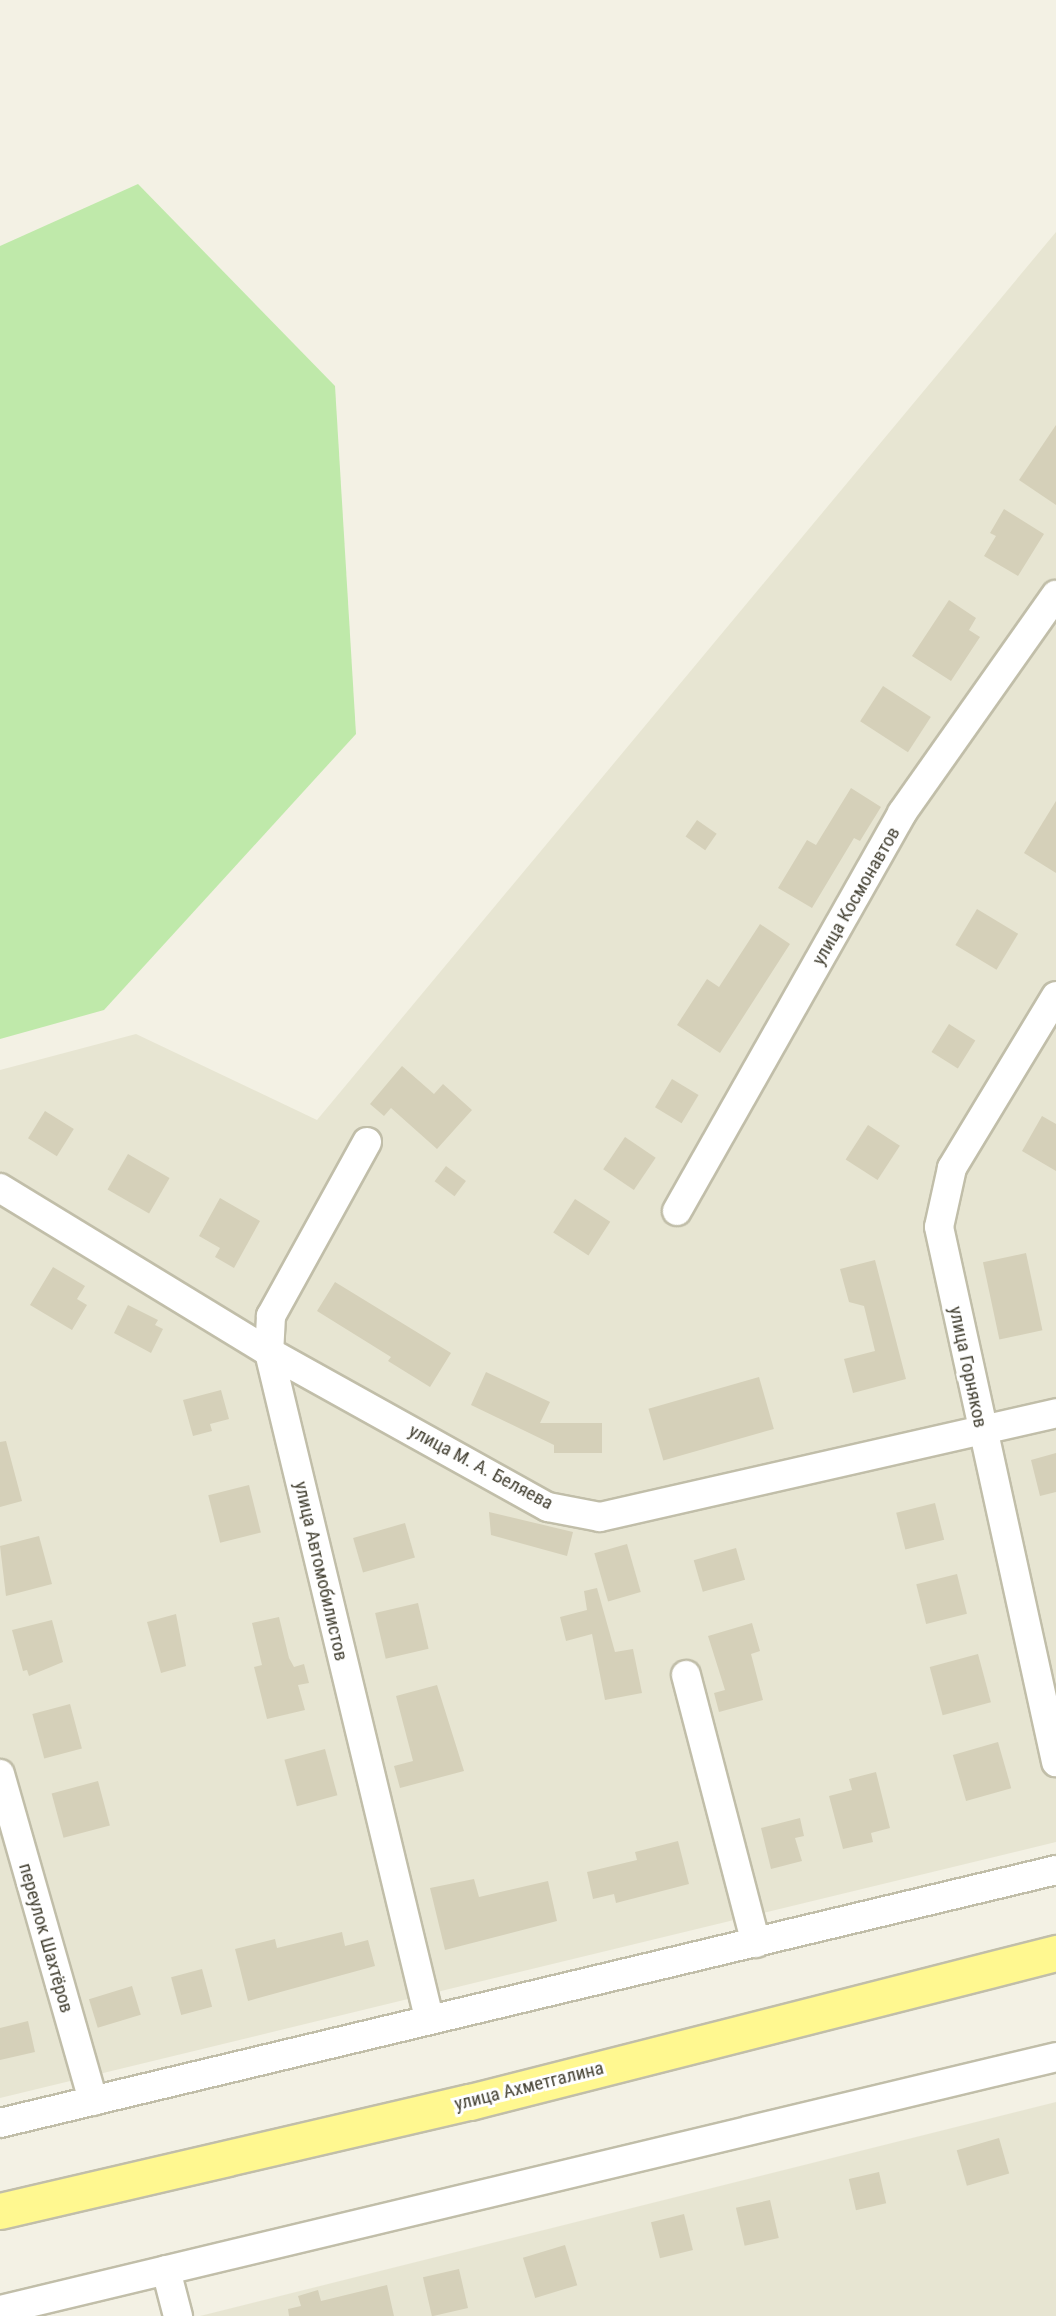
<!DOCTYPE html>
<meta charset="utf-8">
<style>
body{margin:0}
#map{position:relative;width:1056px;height:2316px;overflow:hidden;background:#f3f1e4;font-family:"Roboto Condensed",sans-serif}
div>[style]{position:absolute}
.residential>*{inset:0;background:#e7e5d2}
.green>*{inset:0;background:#bfe9aa}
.building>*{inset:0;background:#d5d0b9;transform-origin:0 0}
.roads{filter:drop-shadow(2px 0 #c1bea9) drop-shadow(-2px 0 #c1bea9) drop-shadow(0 2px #c1bea9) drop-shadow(0 -2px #c1bea9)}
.minor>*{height:28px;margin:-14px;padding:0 14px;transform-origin:14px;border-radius:14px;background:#fff}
.major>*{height:35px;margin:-17.5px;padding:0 17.5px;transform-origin:17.5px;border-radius:17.5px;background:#fff890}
span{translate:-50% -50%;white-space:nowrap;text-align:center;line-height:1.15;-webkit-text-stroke:6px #fff;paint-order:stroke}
.street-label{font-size:19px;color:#454234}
</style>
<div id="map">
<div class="residential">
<div style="clip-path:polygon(1056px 232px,1056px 1842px,0 2098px,0 1070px,136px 1034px,317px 1120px)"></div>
<div style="clip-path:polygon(1056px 2102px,1056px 2316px,200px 2316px)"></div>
</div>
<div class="green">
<div style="clip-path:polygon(138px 184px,335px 386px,356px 734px,104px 1010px,0 1039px,0 246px)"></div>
</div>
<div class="building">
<div style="clip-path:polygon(1056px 425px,1056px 505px,1019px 480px)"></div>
<div style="clip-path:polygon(1004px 509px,1044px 534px,1018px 576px,984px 556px,996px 536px,990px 533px)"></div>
<div style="clip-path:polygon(949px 600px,976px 618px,969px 630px,980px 637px,951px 681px,912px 656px)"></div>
<div style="left:883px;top:686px;width:57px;height:42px;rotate:33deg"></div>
<div style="clip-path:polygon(851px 788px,881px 807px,860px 841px,854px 838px,812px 908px,778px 888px,807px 840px,816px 845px)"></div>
<div style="clip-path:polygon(1056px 801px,1056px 873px,1024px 853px)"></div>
<div style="left:697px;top:820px;width:24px;height:20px;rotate:35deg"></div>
<div style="left:977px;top:909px;width:48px;height:42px;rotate:31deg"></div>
<div style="clip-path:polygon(760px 924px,790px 944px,720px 1053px,677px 1025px,707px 979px,719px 987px)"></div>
<div style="left:949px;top:1024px;width:31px;height:33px;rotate:32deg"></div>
<div style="clip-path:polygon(402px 1066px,434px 1094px,443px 1084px,472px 1110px,437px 1149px,391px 1108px,384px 1116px,370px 1104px)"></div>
<div style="left:672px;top:1079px;width:31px;height:33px;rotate:31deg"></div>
<div style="left:45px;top:1111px;width:34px;height:32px;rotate:32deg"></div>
<div style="clip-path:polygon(1042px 1116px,1056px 1124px,1056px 1171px,1022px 1151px)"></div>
<div style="left:868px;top:1125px;width:38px;height:41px;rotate:33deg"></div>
<div style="left:625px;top:1137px;width:37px;height:39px;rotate:34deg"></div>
<div style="left:128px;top:1154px;width:48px;height:41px;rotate:30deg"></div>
<div style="left:446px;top:1166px;width:25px;height:19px;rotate:37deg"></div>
<div style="clip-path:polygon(220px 1198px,260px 1221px,234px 1268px,215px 1257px,220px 1248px,199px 1236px)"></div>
<div style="left:575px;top:1199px;width:42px;height:40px;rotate:33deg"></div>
<div style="left:1026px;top:1253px;width:79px;height:44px;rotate:78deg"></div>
<div style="clip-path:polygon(875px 1260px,906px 1379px,853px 1393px,844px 1359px,875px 1351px,864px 1306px,849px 1302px,840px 1269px)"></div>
<div style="clip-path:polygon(53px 1267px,85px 1286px,77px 1299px,87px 1305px,72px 1330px,30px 1305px)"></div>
<div style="clip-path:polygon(335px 1282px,451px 1353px,430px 1387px,388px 1361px,391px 1357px,317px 1311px)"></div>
<div style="clip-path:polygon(128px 1305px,158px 1320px,155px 1325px,163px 1329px,151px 1353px,114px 1333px)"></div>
<div style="clip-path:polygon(486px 1372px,550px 1402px,540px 1423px,602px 1423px,602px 1453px,554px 1453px,554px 1445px,471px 1405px)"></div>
<div style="left:759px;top:1377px;width:54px;height:115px;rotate:74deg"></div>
<div style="clip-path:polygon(221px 1390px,229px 1419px,210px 1424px,212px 1431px,193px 1436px,183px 1400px)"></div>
<div style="clip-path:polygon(6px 1441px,22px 1501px,0 1507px,0 1442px)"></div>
<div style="clip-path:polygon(1056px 1453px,1056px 1492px,1040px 1496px,1031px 1460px)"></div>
<div style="left:249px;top:1485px;width:49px;height:42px;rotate:76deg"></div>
<div style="left:935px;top:1503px;width:38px;height:40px;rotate:76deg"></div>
<div style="clip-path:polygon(489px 1512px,573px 1532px,567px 1556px,491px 1535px)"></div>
<div style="left:405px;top:1523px;width:36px;height:54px;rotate:74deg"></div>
<div style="clip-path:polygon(39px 1536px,52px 1584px,6px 1596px,0 1546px)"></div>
<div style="left:627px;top:1544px;width:50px;height:34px;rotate:74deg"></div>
<div style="left:736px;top:1548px;width:33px;height:44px;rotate:74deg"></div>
<div style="left:957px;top:1574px;width:41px;height:42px;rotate:76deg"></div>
<div style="clip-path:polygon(597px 1588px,615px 1652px,633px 1649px,642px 1693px,605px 1700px,592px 1634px,566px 1641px,560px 1617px,587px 1610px,584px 1591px)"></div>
<div style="left:418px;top:1603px;width:47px;height:44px;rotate:77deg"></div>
<div style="clip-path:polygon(176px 1614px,186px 1666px,161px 1673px,147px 1622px)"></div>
<div style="clip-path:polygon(279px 1617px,289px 1658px,294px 1667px,304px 1664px,309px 1683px,298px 1685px,305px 1710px,267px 1719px,254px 1667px,262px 1665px,252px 1623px)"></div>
<div style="clip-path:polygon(52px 1620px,63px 1662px,29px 1676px,27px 1670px,23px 1671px,12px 1630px)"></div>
<div style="clip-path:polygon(752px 1623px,760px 1651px,751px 1654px,763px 1700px,719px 1712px,714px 1693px,725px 1690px,708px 1636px)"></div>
<div style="left:978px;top:1654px;width:50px;height:50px;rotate:75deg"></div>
<div style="clip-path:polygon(437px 1685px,464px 1771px,400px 1788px,394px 1766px,413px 1761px,396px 1696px)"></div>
<div style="left:70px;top:1704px;width:46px;height:39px;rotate:75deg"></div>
<div style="left:998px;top:1742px;width:48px;height:47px;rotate:74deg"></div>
<div style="left:325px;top:1749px;width:48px;height:42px;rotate:75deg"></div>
<div style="clip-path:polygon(876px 1772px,890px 1828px,871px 1833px,873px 1842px,843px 1849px,829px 1796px,852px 1790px,849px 1779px)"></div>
<div style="left:98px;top:1781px;width:46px;height:48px;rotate:75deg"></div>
<div style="clip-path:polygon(800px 1818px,804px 1836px,795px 1838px,802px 1861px,771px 1869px,761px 1828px)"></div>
<div style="clip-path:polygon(678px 1841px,689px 1884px,616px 1903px,614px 1894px,593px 1899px,587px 1872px,637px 1860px,635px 1852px)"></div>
<div style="clip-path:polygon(474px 1879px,479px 1897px,548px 1881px,557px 1921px,445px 1950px,430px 1888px)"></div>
<div style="clip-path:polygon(342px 1932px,345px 1946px,368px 1940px,375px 1966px,248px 2001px,235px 1949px,275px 1939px,277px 1948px)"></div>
<div style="left:202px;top:1969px;width:39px;height:32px;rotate:75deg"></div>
<div style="left:132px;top:1986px;width:30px;height:45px;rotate:73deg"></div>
<div style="clip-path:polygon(28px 2021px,35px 2052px,0 2060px,0 2028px)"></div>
<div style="left:999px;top:2138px;width:37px;height:44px;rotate:74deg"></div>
<div style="left:879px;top:2172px;width:32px;height:31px;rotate:77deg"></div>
<div style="left:770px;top:2200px;width:39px;height:35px;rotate:77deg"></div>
<div style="left:684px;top:2214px;width:37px;height:34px;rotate:76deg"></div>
<div style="left:565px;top:2245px;width:42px;height:44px;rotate:73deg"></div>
<div style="left:459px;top:2269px;width:40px;height:37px;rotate:77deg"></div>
<div style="clip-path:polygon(387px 2285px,394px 2316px,289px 2316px,288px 2309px,301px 2306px,298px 2296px,318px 2290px,321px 2301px)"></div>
</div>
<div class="roads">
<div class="minor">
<div style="left:1056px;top:996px;width:201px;rotate:121.2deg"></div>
<div style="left:952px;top:1168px;width:60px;rotate:102.4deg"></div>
<div style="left:939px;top:1227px;width:548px;rotate:77.66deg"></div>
<div style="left:367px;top:1142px;width:199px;rotate:118.9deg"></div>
<div style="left:271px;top:1316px;width:36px;rotate:93deg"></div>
<div style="left:269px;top:1352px;width:685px;rotate:76.49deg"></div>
<div style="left:0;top:1188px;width:315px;rotate:31.4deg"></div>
<div style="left:269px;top:1352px;width:319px;rotate:29.1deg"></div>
<div style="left:548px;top:1507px;width:53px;rotate:10.9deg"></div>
<div style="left:600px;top:1517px;width:468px;rotate:-12.8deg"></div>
<div style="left:677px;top:1211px;width:457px;rotate:-60.5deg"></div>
<div style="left:902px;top:813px;width:267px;rotate:-54.8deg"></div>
<div style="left:686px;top:1675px;width:277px;rotate:75.4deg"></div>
<div style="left:0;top:1774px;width:340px;rotate:74.1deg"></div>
<div style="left:0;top:2123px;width:1086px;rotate:-13.47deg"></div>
<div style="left:166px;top:2270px;width:48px;rotate:75.4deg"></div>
<div style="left:0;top:2310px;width:1086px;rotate:-13.47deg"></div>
</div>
<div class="major">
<div style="left:0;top:2211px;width:482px;rotate:-13.1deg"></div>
<div style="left:470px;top:2102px;width:605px;rotate:-14.27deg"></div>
</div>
</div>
<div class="street-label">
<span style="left:856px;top:896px;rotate:-60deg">улица Космонавтов</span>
<span style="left:968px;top:1367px;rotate:78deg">улица Горняков</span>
<span style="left:481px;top:1467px;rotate:28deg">улица М. А. Беляева</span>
<span style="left:321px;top:1571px;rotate:77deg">улица Автомобилистов</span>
<span style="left:46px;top:1938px;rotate:74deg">переулок Шахтёров</span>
<span style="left:529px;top:2086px;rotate:-14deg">улица Ахметгалина</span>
</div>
</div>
